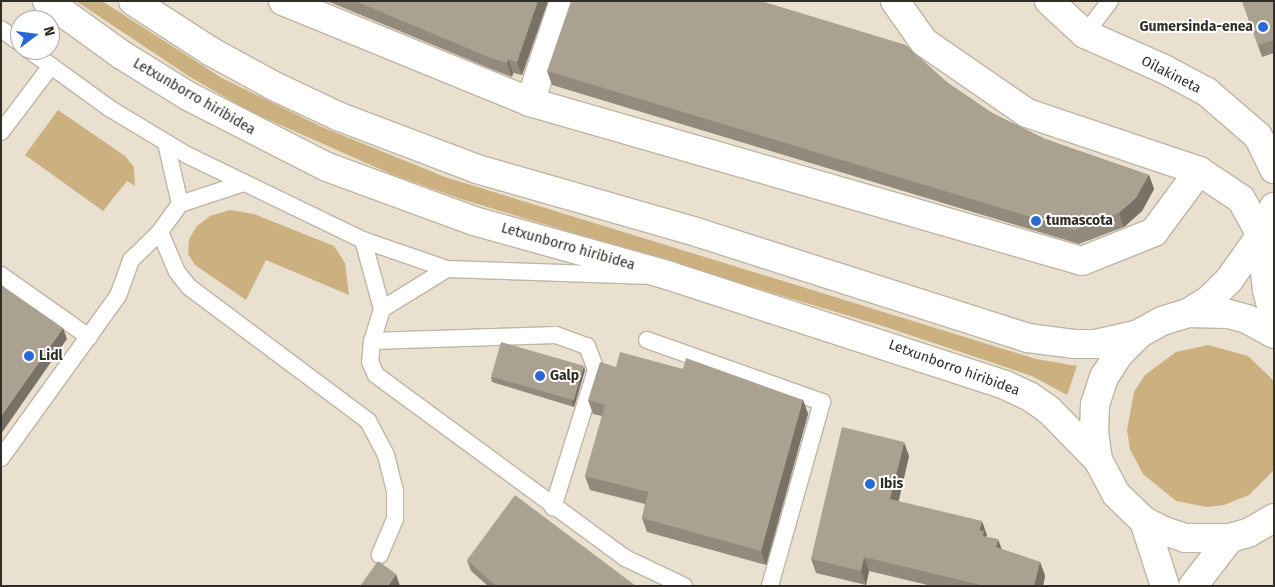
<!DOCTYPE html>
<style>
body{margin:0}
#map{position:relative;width:1275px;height:587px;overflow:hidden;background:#eae0cf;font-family:"Fira Sans",sans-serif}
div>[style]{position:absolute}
.green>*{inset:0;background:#ccb080}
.roads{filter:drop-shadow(1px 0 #bfb5a5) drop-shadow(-1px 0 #bfb5a5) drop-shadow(0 1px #bfb5a5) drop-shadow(0 -1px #bfb5a5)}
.lane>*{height:16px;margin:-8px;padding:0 8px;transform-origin:8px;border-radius:8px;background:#fff}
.street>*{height:28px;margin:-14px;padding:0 14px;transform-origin:14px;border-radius:14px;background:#fff}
.secondary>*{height:28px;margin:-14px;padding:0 14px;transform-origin:14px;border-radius:14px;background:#fff}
.wall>*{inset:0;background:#938a7d}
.shaded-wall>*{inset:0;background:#787166}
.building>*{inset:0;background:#aba191;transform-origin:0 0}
.dots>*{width:14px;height:14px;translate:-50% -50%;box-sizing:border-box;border:2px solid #fff;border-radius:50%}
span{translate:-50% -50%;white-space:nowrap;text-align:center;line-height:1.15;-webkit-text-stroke:4px #fff;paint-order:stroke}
.poi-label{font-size:14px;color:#312d27;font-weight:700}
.right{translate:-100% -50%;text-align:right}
.left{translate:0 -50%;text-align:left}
.street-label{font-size:14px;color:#312d27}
.frame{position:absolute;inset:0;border:2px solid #312d27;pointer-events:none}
.north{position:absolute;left:10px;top:10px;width:50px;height:50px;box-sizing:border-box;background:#fff;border:1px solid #adaba9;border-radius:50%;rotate:75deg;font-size:14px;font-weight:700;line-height:20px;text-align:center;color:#312d27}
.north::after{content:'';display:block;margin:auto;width:18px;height:22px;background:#2969d6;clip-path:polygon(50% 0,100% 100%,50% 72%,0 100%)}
</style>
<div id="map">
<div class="green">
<div style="clip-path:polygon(76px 1px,102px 1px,222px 78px,322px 127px,445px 177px,1036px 359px,1077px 366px,1067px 395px,1032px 376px,886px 327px,464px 200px,391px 174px,251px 112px,190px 77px)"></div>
<div style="clip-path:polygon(58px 110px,125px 156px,134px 167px,135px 186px,127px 181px,103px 211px,25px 155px)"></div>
<div style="clip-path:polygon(230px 210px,254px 214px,334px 246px,345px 263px,349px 295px,266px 260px,246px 300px,195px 265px,188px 254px,189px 239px,197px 226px,210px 216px)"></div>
<div style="clip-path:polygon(1208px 345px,1248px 356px,1274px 381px,1274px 470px,1249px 495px,1224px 505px,1207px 507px,1176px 501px,1143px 474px,1130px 449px,1127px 430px,1134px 392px,1145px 375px,1176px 352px)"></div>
</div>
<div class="roads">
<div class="lane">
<div style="left:1px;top:29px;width:24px;rotate:36deg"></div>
<div style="left:1085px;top:34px;width:41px;rotate:-52.9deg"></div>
<div style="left:29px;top:50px;width:99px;rotate:35.9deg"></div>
<div style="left:109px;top:108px;width:91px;rotate:31.1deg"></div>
<div style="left:187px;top:155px;width:195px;rotate:25.8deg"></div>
<div style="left:363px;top:240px;width:89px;rotate:19deg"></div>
<div style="left:447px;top:269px;width:196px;rotate:2deg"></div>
<div style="left:1px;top:132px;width:83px;rotate:-52.9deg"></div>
<div style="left:166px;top:143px;width:63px;rotate:77.1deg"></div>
<div style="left:244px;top:183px;width:67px;rotate:161.8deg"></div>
<div style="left:180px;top:204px;width:34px;rotate:126deg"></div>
<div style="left:160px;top:232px;width:43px;rotate:67deg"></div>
<div style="left:177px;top:272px;width:19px;rotate:51deg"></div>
<div style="left:189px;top:287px;width:224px;rotate:36.8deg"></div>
<div style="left:368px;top:421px;width:38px;rotate:62deg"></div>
<div style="left:386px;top:455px;width:38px;rotate:76deg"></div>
<div style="left:395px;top:492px;width:27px;rotate:90deg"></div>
<div style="left:395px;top:519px;width:39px;rotate:113deg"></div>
<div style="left:363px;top:240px;width:72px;rotate:74.6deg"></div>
<div style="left:382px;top:309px;width:34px;rotate:107deg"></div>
<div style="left:372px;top:341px;width:21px;rotate:95deg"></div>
<div style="left:370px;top:362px;width:14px;rotate:65deg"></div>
<div style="left:376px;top:375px;width:309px;rotate:36.3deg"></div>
<div style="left:625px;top:558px;width:65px;rotate:25.4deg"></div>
<div style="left:1px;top:275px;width:108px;rotate:35.2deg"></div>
<div style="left:382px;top:309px;width:76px;rotate:-31.6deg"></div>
<div style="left:647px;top:340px;width:186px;rotate:19.5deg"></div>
<div style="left:822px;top:402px;width:191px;rotate:105.8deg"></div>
<div style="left:372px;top:341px;width:184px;rotate:-1.9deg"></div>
<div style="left:556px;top:335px;width:33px;rotate:20deg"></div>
<div style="left:587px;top:346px;width:26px;rotate:69deg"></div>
<div style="left:596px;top:370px;width:144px;rotate:107.4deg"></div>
<div style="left:1px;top:458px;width:200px;rotate:-54.2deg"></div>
<div style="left:118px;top:296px;width:38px;rotate:-70deg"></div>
<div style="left:131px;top:260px;width:40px;rotate:-44deg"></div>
</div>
<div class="street">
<div style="left:283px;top:1px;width:267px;rotate:22.2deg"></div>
<div style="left:530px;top:102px;width:574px;rotate:16.07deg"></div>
<div style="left:1082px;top:261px;width:78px;rotate:-21.9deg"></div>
<div style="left:1154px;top:232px;width:76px;rotate:-53.6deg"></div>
<div style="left:895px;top:1px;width:50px;rotate:54.7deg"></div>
<div style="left:924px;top:42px;width:125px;rotate:34.6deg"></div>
<div style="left:1027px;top:113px;width:182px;rotate:18.6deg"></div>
<div style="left:1199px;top:171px;width:50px;rotate:33.7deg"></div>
<div style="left:1241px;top:199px;width:41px;rotate:60.9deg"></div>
<div style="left:1261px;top:235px;width:55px;rotate:83.8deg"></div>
<div style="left:1267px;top:290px;width:30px;rotate:76deg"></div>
<div style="left:1049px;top:1px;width:49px;rotate:42.5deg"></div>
<div style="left:1085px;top:34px;width:86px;rotate:23.9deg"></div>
<div style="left:1164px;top:69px;width:49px;rotate:28.1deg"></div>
<div style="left:1207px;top:92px;width:67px;rotate:40.8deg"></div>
<div style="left:1258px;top:136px;width:37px;rotate:64deg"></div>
<div style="left:530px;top:102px;width:107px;rotate:-71.4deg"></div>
<div style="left:1188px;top:313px;width:26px;rotate:-32deg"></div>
<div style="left:1210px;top:299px;width:27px;rotate:-45deg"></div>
<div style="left:1229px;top:280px;width:55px;rotate:-54.6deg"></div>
<div style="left:1261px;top:235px;width:31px;rotate:-65deg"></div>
</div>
<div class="secondary">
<div style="left:47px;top:1px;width:92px;rotate:35.8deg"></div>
<div style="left:122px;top:55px;width:78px;rotate:31.8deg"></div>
<div style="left:188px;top:96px;width:156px;rotate:27.1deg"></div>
<div style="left:327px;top:167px;width:157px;rotate:20.2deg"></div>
<div style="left:474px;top:221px;width:200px;rotate:15.6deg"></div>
<div style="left:667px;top:275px;width:355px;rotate:18deg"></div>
<div style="left:1005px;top:385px;width:26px;rotate:25deg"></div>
<div style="left:1029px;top:396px;width:24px;rotate:35deg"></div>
<div style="left:1049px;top:410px;width:70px;rotate:45.6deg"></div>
<div style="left:133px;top:1px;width:92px;rotate:33deg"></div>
<div style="left:210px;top:51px;width:73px;rotate:28.7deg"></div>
<div style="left:274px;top:86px;width:73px;rotate:25.2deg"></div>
<div style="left:340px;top:117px;width:147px;rotate:20.8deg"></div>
<div style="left:477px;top:169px;width:228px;rotate:16deg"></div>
<div style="left:696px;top:232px;width:349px;rotate:17.7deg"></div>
<div style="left:1028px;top:338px;width:46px;rotate:7.4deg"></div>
<div style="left:1074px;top:344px;width:22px"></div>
<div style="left:1096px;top:344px;width:44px;rotate:-13.1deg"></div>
<div style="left:1274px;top:334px;width:31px;rotate:-151deg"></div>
<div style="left:1247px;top:319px;width:20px;rotate:-165deg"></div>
<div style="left:1228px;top:314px;width:40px;rotate:-178.6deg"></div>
<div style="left:1188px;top:313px;width:27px;rotate:163deg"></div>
<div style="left:1162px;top:321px;width:26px;rotate:151deg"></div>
<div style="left:1139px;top:334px;width:28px;rotate:135deg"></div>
<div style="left:1119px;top:354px;width:27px;rotate:123deg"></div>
<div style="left:1104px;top:377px;width:28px;rotate:108deg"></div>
<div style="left:1095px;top:404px;width:28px;rotate:92deg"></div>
<div style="left:1094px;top:432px;width:28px;rotate:82deg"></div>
<div style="left:1098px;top:460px;width:38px;rotate:62deg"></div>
<div style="left:1116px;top:494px;width:39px;rotate:44deg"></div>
<div style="left:1144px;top:521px;width:22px;rotate:27deg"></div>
<div style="left:1164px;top:531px;width:22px;rotate:18deg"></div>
<div style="left:1185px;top:538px;width:45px"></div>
<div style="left:1230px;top:538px;width:19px;rotate:-16deg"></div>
<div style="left:1248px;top:533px;width:30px;rotate:-30deg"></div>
<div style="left:1144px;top:521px;width:68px;rotate:72.1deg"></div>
<div style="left:1193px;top:586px;width:61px;rotate:-52.4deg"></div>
</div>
</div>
<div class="wall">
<div style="clip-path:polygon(327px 1px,548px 1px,522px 75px,513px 73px,512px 77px,496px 71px)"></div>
<div style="clip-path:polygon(1242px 1px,1274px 1px,1274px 53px,1262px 57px)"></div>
<div style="clip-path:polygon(547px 71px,948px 83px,992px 113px,1045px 139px,1149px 175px,1154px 189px,1142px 211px,1124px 227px,1079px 244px,552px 85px)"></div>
<div style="clip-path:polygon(616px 367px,683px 369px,803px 400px,808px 414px,766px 565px,647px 532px,642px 518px,645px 504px,590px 490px,585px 476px,602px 416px,593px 414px,588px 400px)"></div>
<div style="clip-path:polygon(585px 370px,574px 407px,492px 382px,491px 377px)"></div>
<div style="clip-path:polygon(909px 456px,898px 501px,987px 535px,986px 537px,1001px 549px,1040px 562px,1045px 576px,1043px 586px,932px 586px,869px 571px,866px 585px,816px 573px,811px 559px)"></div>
<div style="clip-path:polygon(467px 560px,636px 586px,488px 586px,471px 571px)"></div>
</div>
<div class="shaded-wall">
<div style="clip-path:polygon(538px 1px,548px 1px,522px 75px,517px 62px)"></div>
<div style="clip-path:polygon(508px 59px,513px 73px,512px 77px,507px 63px)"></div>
<div style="clip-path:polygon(1149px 175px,1154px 189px,1142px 211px,1124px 227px,1119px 213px)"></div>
<div style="clip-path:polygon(63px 328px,67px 339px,1px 434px,1px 416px)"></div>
<div style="clip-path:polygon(584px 366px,585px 370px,574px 407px,572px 403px)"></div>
<div style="clip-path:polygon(803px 400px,808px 414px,766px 565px,761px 551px)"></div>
<div style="clip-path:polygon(904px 442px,909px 456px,896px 513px,890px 499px)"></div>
<div style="clip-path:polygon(982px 521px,987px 535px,986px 537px,989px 545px,979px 530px)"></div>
<div style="clip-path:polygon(998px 539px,1003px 553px,996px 547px)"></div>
<div style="clip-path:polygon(864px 557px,869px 571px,866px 585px,861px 571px)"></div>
<div style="clip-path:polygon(1040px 562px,1045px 576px,1043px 586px,1034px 586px)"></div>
<div style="clip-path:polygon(396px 574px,400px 586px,388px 586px)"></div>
</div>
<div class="building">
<div style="clip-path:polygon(355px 1px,538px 1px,517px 62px,508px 59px,507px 63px,491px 58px)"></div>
<div style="clip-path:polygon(571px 1px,761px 1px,906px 45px,948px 83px,992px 113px,1045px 139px,1149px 175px,1136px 198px,1119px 213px,1074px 230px,547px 71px)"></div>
<div style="clip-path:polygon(1242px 1px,1274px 1px,1274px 40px,1258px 45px)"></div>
<div style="clip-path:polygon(1px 285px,63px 328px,1px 416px)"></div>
<div style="left:501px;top:342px;width:86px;height:36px;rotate:16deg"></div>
<div style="clip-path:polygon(620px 352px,683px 369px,686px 358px,803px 400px,761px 551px,642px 518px,648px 492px,585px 476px,605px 405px,588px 400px,600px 362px,616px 367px)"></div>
<div style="clip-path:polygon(842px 427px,904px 442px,890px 499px,982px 521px,979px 530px,984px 531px,983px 536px,998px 539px,996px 547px,1040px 562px,1034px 586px,985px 586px,864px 557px,861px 571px,811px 559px)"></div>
<div style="clip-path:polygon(515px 495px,636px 586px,496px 586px,467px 560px)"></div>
<div style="clip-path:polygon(378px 561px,396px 574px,388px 586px,360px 586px)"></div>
</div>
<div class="dots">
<div style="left:1263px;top:27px;background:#2969d6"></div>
<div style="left:1036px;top:221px;background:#2969d6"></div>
<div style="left:29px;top:356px;background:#2969d6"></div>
<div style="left:540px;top:376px;background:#2969d6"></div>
<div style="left:870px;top:484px;background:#2969d6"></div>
</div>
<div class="poi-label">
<span class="right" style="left:1253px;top:27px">Gumersinda-enea</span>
<span class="left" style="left:1046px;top:221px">tumascota</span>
<span class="left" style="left:39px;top:356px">Lidl</span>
<span class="left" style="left:550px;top:376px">Galp</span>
<span class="left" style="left:880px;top:484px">Ibis</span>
</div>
<div class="street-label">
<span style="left:1171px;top:75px;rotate:27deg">Oilakineta</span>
<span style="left:194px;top:97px;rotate:30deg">Letxunborro hiribidea</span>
<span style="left:568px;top:247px;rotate:16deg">Letxunborro hiribidea</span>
<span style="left:954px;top:368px;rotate:20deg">Letxunborro hiribidea</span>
</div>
<div class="frame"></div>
<div class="north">N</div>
</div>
